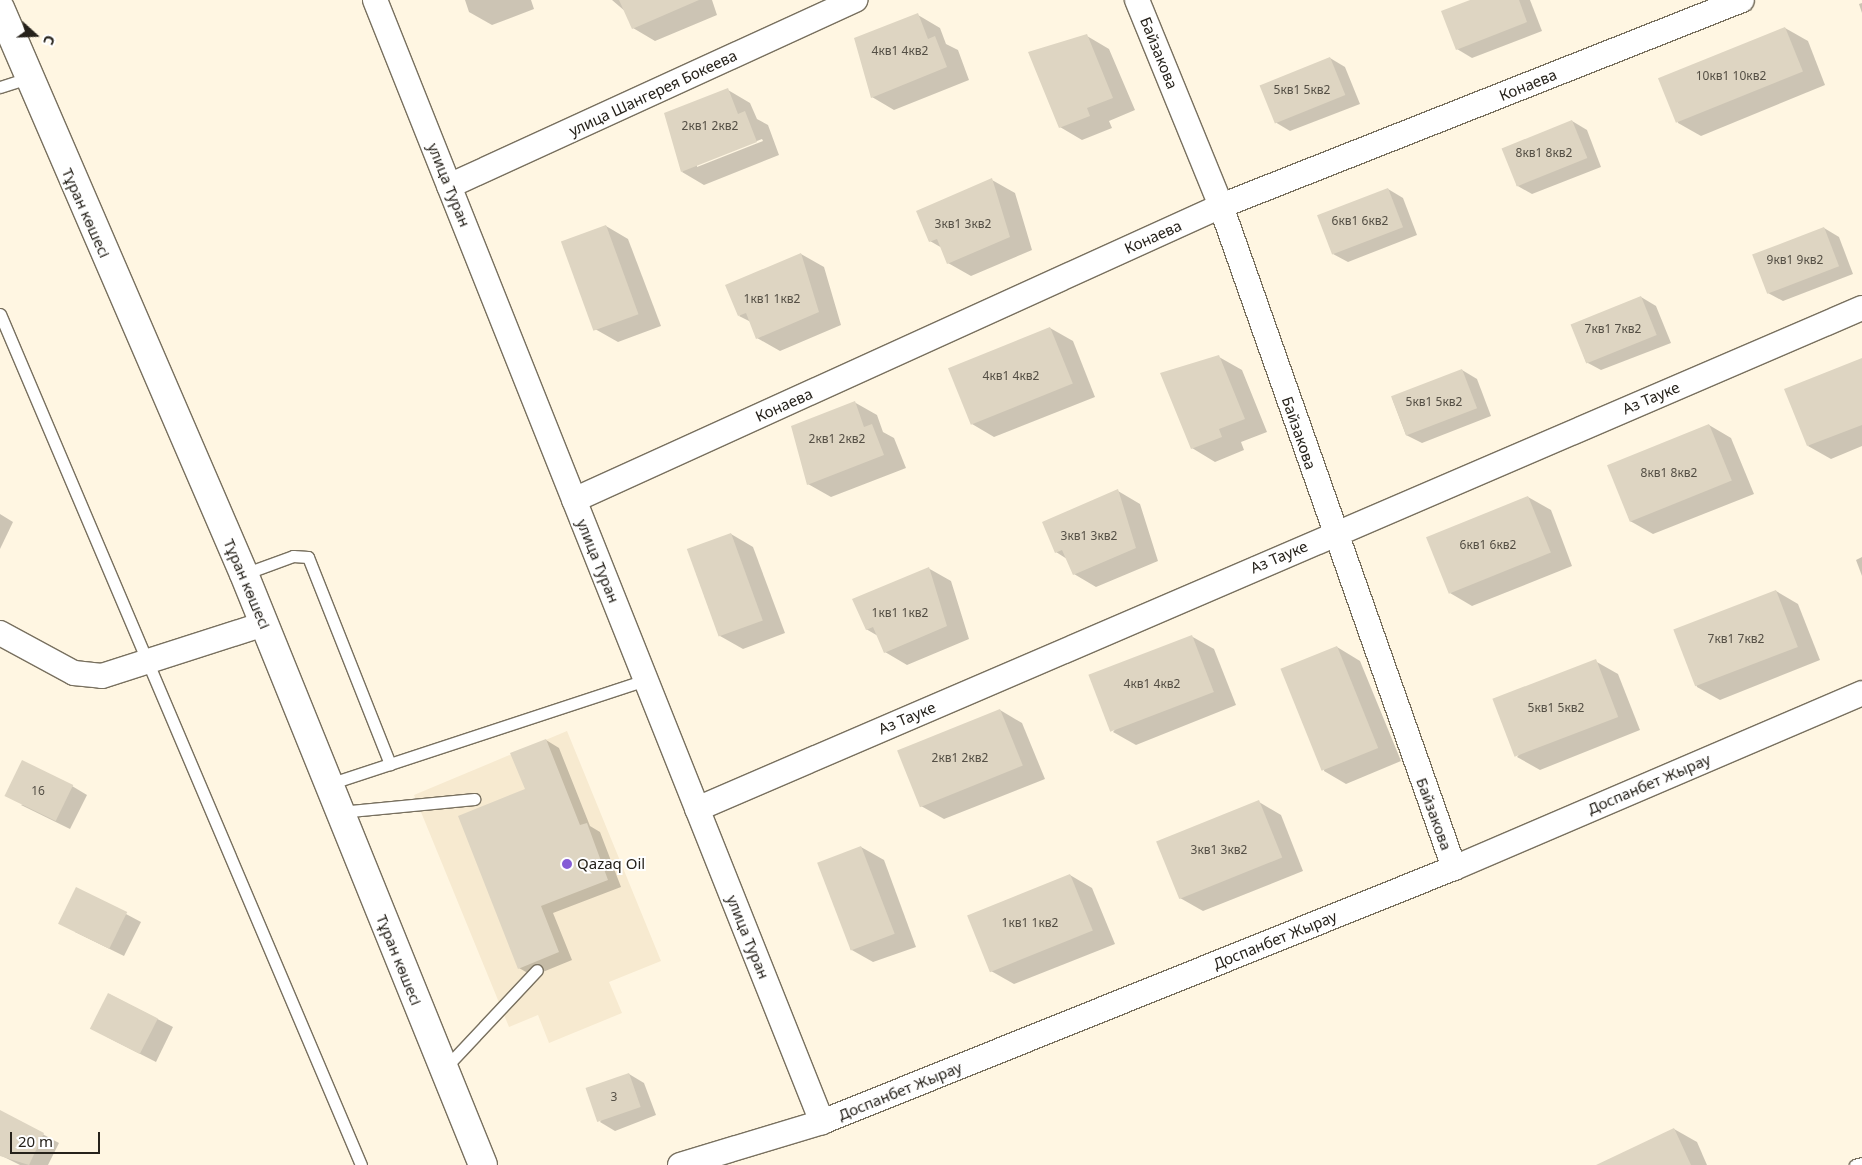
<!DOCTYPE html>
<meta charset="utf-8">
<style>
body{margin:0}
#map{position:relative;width:1862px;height:1165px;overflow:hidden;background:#fff6e2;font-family:"Noto Sans",sans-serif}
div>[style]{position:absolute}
.built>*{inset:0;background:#f7ead0}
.shadow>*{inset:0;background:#0003}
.building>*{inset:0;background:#ded5c2;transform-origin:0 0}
.roads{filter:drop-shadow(1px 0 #78705f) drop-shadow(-1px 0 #78705f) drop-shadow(0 1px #78705f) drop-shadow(0 -1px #78705f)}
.service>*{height:11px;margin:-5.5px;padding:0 5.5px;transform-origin:5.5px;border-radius:5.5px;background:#fff}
.minor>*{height:24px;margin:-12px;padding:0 12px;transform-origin:12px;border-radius:12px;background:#fff}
.primary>*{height:28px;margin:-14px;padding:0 14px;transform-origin:14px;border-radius:14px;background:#fff}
.dots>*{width:14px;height:14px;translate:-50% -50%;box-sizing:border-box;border:2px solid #fff;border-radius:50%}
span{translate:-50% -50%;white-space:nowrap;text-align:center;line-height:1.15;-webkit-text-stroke:4px #fff;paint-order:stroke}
.number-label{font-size:12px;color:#544f45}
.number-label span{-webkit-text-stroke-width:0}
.street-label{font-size:15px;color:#26221b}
.poi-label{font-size:15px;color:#26221b}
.left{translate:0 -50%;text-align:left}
.north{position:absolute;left:10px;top:10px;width:50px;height:50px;-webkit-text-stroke:4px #fff;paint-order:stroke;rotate:110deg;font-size:14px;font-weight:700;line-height:20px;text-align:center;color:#26221b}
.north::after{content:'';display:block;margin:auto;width:18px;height:22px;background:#26221b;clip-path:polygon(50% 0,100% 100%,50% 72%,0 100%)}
.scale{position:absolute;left:10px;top:1132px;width:90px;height:22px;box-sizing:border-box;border:2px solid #26221b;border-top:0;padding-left:6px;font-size:15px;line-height:18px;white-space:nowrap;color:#26221b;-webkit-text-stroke:4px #fff;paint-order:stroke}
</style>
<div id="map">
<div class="built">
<div style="clip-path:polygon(567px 731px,661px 961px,609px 982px,622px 1013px,549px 1043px,538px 1015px,509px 1027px,414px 795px)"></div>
</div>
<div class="shadow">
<div style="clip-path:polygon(465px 0,531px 0,534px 9px,492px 25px,469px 12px)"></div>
<div style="clip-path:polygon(612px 0,712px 0,717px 15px,655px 41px,633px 28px,626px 12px)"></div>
<div style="clip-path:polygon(1474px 0,1530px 0,1542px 31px,1472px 58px,1457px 49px)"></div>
<div style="clip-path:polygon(1862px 3px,1862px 13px,1859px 4px)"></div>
<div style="clip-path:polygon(918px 15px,940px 28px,946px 44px,958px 50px,969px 80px,894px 110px,872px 97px)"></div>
<div style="clip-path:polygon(1785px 28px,1808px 41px,1825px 85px,1701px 136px,1678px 123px,1661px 81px)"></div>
<div style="clip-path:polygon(1087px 36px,1109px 49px,1135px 110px,1109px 121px,1112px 128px,1082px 140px,1060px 127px)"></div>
<div style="clip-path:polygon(1330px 58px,1345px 67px,1360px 104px,1290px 131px,1275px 122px)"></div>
<div style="clip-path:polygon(evenodd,728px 90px,750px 103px,757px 119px,768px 125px,779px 155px,704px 185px,682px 172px,728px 90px,762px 139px,763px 141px,697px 167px,697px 165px,762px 139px)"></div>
<div style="clip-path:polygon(1572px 121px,1587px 130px,1601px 167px,1532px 194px,1516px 185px)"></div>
<div style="clip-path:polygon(992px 180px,1015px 193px,1032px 250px,971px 276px,948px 263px,942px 248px,930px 241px)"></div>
<div style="clip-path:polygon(1388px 189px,1403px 198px,1417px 235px,1348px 262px,1333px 254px)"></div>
<div style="clip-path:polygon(606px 226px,628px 239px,661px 326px,618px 342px,595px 329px)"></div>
<div style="clip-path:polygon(1824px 228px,1839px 237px,1853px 274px,1783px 301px,1768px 293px,1754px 256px)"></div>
<div style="clip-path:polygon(801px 254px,824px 267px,841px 325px,780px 351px,757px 338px,751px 322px,739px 316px)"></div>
<div style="clip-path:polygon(1641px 297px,1656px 306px,1671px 343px,1601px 370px,1586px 362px,1572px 325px)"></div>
<div style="clip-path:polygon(1050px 328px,1073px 341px,1095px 397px,994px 437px,972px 424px)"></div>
<div style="clip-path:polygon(1219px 357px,1242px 370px,1267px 432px,1241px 442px,1244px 450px,1215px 462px,1192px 448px,1162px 374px)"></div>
<div style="clip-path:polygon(1862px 359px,1862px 446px,1831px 459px,1808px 446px)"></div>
<div style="clip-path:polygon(1462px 370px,1477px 379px,1491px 416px,1422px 443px,1406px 435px,1392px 398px)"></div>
<div style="clip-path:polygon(854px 402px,877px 415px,883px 432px,894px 438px,906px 468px,831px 497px,808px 484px)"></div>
<div style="clip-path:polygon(1709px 425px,1731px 438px,1754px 494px,1653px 534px,1630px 521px)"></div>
<div style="clip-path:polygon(1118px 491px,1140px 504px,1158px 561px,1096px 587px,1074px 574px,1067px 559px,1056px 552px)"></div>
<div style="clip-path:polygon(1528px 497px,1551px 510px,1572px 566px,1472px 606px,1450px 593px)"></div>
<div style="clip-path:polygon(0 514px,13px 522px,0 549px)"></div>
<div style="clip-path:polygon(731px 534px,753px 547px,785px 633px,743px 649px,720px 636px)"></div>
<div style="clip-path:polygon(1862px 557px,1862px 576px,1856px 560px)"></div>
<div style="clip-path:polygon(928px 568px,951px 581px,969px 639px,907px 665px,885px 652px,878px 636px,866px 629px)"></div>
<div style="clip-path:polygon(1776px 591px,1798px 604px,1820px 660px,1720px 700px,1697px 687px,1675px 632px)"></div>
<div style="clip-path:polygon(1191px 636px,1214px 649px,1236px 705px,1136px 745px,1113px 732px)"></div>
<div style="clip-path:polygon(1337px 647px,1360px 661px,1401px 761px,1346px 784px,1324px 771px)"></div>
<div style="clip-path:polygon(1595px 661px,1618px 674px,1640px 730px,1540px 770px,1517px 757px)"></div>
<div style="clip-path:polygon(1000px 710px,1022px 723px,1045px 779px,944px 819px,921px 806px)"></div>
<div style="clip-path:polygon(546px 740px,559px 748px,590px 826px,600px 832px,621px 887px,553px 913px,572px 960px,533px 976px,519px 968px,526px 790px)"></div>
<div style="clip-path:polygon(72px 786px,87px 795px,70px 829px,21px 805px)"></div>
<div style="clip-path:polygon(1259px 802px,1281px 815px,1303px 871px,1203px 911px,1180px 898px)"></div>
<div style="clip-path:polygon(861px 847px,884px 860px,916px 947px,873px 962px,850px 949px)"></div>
<div style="clip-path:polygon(1070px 875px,1092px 888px,1115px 944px,1014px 984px,991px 971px)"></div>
<div style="clip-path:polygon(126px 914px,141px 922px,124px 956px,75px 932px)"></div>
<div style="clip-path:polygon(109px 994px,173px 1027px,156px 1062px,107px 1037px)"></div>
<div style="clip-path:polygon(629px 1074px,644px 1083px,656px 1115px,615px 1131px,600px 1122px)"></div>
<div style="clip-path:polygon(0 1111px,59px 1143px,48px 1165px,20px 1165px,0 1155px)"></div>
<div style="clip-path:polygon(1674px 1129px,1697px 1142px,1707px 1165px,1607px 1165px)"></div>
</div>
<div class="building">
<div style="clip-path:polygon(619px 0,699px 0,632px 29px)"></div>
<div style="clip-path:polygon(1470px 0,1519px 0,1527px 22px,1456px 50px,1441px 11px)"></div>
<div style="clip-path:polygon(918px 13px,928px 39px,935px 36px,947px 67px,871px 98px,854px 38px)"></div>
<div style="left:1785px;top:27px;width:48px;height:137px;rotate:68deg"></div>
<div style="clip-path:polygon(1087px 34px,1113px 98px,1087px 108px,1090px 116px,1059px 128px,1028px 52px)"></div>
<div style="left:1330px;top:57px;width:41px;height:76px;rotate:68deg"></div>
<div style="clip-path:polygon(728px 88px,738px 114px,745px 111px,757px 142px,681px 172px,664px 113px)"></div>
<div style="left:1572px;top:120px;width:41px;height:76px;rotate:68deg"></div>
<div style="clip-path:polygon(992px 178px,1010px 237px,947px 264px,937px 239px,929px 242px,916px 211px)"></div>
<div style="left:1388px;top:188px;width:42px;height:76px;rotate:69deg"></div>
<div style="left:606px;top:225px;width:95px;height:48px;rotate:70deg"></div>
<div style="left:1824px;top:227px;width:42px;height:77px;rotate:69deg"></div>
<div style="clip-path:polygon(801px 253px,819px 312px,756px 339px,746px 313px,738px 316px,725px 285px)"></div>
<div style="left:1641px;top:296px;width:42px;height:76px;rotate:68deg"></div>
<div style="left:1050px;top:327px;width:61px;height:110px;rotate:68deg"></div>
<div style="clip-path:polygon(1219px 355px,1245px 419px,1219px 429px,1222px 437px,1191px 449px,1160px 373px)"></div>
<div style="clip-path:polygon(1862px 358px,1862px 425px,1807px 446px,1784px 389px)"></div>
<div style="left:1462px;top:369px;width:42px;height:76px;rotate:69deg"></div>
<div style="clip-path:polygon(855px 401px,864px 427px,872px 424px,884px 455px,807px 485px,791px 426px)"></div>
<div style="left:1709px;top:424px;width:61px;height:110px;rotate:68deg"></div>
<div style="clip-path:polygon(1118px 489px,1136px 548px,1073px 575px,1062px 550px,1055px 553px,1042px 522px)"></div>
<div style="left:1528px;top:496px;width:61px;height:110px;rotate:68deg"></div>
<div style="left:731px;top:533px;width:93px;height:47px;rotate:70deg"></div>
<div style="clip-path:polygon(929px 567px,947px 626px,884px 653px,873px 627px,866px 630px,852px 599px)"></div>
<div style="left:1776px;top:590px;width:61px;height:110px;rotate:69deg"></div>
<div style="left:1192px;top:635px;width:61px;height:111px;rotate:69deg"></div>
<div style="left:1337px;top:646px;width:110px;height:61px;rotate:68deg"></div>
<div style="left:1596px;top:659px;width:62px;height:111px;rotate:69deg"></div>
<div style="left:1000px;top:709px;width:61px;height:111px;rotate:68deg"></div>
<div style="clip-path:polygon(546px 739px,580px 825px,587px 823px,608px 880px,541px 906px,559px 952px,518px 969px,458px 816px,525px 789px,510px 753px)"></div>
<div style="left:22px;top:760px;width:57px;height:40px;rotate:26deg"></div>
<div style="left:1259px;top:800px;width:62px;height:111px;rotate:68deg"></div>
<div style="left:861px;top:846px;width:94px;height:47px;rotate:69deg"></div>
<div style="left:1070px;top:874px;width:61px;height:111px;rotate:68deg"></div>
<div style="left:76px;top:887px;width:57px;height:41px;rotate:26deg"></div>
<div style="left:108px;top:993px;width:56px;height:40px;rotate:27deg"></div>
<div style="left:629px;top:1073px;width:36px;height:46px;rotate:71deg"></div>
<div style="clip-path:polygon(0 1110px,44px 1133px,29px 1165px,0 1156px)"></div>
<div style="clip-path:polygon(1674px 1128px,1691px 1165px,1596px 1165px)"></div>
</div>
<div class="roads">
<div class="service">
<div style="left:0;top:87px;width:28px;rotate:-18deg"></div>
<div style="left:0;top:314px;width:924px;rotate:67.01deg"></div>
<div style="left:244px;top:574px;width:52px;rotate:-20.2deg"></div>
<div style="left:293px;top:556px;width:15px;rotate:4deg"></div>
<div style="left:308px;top:557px;width:223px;rotate:68.4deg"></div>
<div style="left:329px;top:784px;width:333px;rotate:-18.2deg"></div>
<div style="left:340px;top:812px;width:135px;rotate:-5.5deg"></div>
<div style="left:445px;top:1068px;width:134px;rotate:-46.8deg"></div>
<div style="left:1855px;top:1165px;width:7px;rotate:-16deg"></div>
</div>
<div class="minor">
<div style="left:375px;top:0;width:1208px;rotate:68.28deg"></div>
<div style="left:1137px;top:0;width:222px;rotate:67.8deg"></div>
<div style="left:1221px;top:206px;width:702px;rotate:70.61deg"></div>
<div style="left:449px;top:186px;width:447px;rotate:-24.6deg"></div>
<div style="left:574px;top:500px;width:711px;rotate:-24.44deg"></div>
<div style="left:1221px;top:206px;width:560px;rotate:-21.57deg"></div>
<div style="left:0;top:633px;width:84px;rotate:28.4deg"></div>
<div style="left:74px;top:673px;width:28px;rotate:6deg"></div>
<div style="left:102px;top:676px;width:170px;rotate:-17.8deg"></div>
<div style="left:697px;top:809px;width:1268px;rotate:-23.27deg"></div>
<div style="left:680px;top:1165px;width:148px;rotate:-16.8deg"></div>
<div style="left:822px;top:1122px;width:681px;rotate:-21.9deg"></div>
<div style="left:1454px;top:868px;width:444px;rotate:-23.2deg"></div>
</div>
<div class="primary">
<div style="left:0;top:8px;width:616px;rotate:66.68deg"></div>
<div style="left:244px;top:574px;width:637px;rotate:67.98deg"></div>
</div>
</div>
<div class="dots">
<div style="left:567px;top:864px;background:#855cd6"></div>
</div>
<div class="number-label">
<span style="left:900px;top:51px">4кв1 4кв2</span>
<span style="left:1731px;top:76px">10кв1 10кв2</span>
<span style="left:1302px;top:90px">5кв1 5кв2</span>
<span style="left:710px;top:126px">2кв1 2кв2</span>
<span style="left:1544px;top:153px">8кв1 8кв2</span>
<span style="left:1360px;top:221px">6кв1 6кв2</span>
<span style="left:963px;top:224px">3кв1 3кв2</span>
<span style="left:1795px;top:260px">9кв1 9кв2</span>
<span style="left:772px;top:299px">1кв1 1кв2</span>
<span style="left:1613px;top:329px">7кв1 7кв2</span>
<span style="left:1011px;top:376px">4кв1 4кв2</span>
<span style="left:1434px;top:402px">5кв1 5кв2</span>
<span style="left:837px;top:439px">2кв1 2кв2</span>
<span style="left:1669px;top:473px">8кв1 8кв2</span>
<span style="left:1089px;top:536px">3кв1 3кв2</span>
<span style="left:1488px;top:545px">6кв1 6кв2</span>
<span style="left:900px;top:613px">1кв1 1кв2</span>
<span style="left:1736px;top:639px">7кв1 7кв2</span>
<span style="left:1152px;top:684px">4кв1 4кв2</span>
<span style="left:1556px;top:708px">5кв1 5кв2</span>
<span style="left:960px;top:758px">2кв1 2кв2</span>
<span style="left:38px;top:791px">16</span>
<span style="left:1219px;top:850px">3кв1 3кв2</span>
<span style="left:1030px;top:923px">1кв1 1кв2</span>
<span style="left:614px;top:1097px">3</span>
</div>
<div class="street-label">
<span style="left:1159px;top:53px;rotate:68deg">Байзакова</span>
<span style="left:1528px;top:85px;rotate:-22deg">Конаева</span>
<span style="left:653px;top:93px;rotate:-25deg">улица Шангерея Бокеева</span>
<span style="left:449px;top:185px;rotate:68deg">улица Туран</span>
<span style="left:86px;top:213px;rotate:66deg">Тұран көшесі</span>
<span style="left:1153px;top:237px;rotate:-24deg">Конаева</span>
<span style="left:1651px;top:398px;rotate:-23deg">Аз Тауке</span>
<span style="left:784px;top:405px;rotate:-24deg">Конаева</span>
<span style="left:1299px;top:433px;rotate:71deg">Байзакова</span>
<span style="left:1279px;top:557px;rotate:-23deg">Аз Тауке</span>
<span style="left:598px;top:561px;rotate:68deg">улица Туран</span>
<span style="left:247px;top:584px;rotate:67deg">Тұран көшесі</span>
<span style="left:907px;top:718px;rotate:-23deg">Аз Тауке</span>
<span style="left:1649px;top:784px;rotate:-23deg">Доспанбет Жырау</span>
<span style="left:1434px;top:814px;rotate:70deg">Байзакова</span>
<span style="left:748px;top:937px;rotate:68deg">улица Туран</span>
<span style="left:1275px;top:940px;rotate:-22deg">Доспанбет Жырау</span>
<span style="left:399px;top:960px;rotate:68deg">Тұран көшесі</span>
<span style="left:900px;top:1091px;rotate:-22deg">Доспанбет Жырау</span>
</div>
<div class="poi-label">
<span class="left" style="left:577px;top:864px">Qazaq Oil</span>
</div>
<div class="north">С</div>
<div class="scale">20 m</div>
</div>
